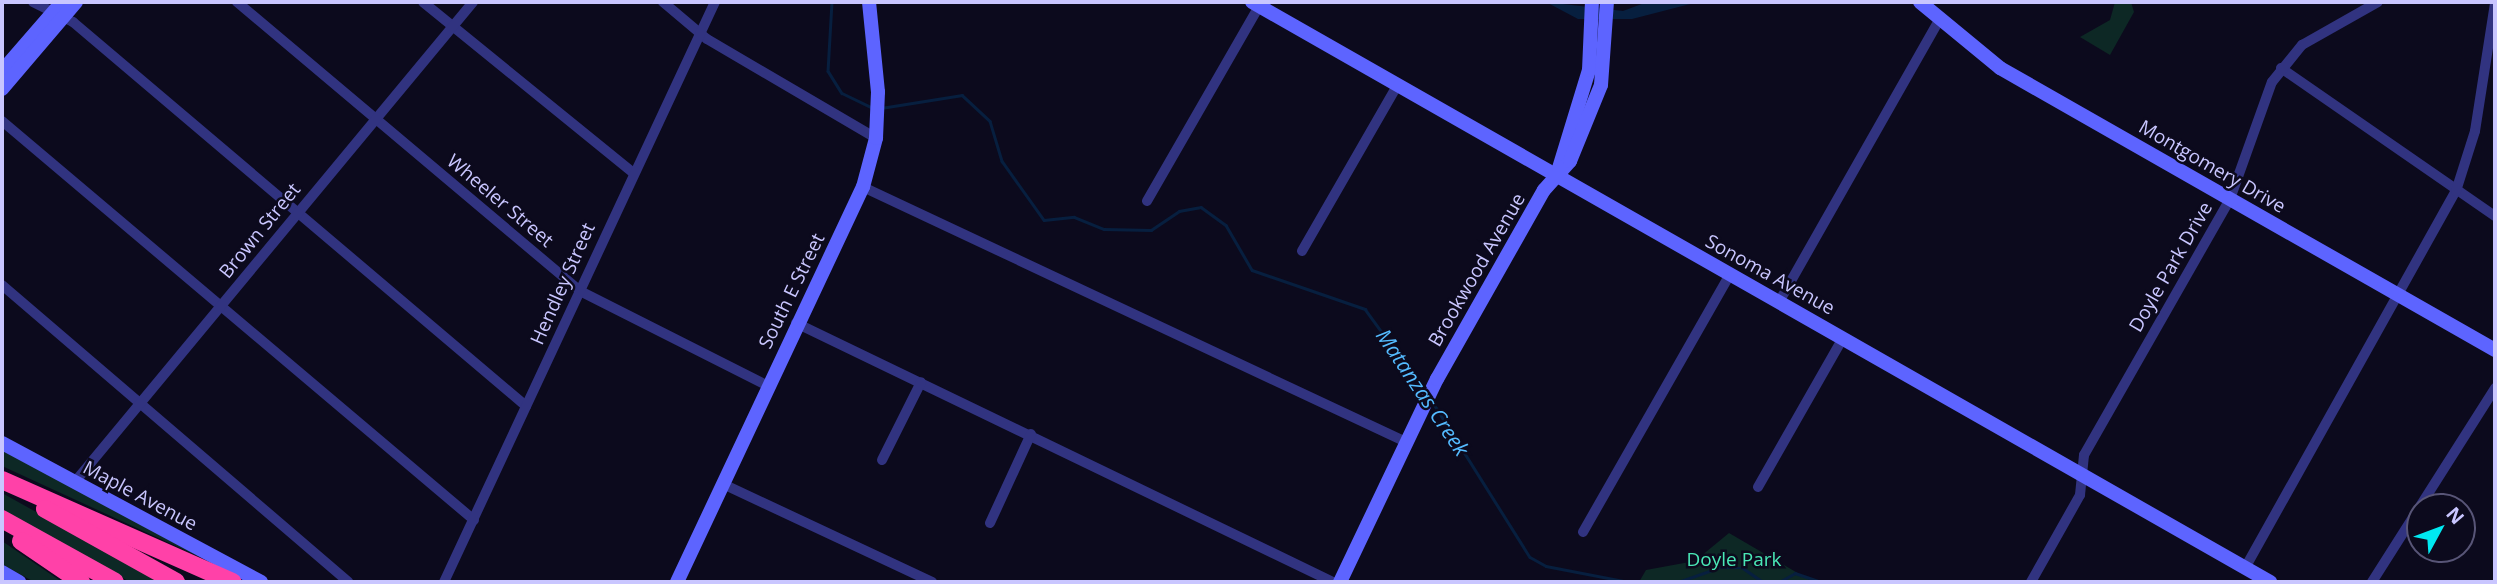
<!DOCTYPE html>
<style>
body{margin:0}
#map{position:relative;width:2497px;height:584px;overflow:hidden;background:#0c0a1d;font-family:"Open Sans",sans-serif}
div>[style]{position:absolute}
.green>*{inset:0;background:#0d2825}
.water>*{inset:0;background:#071f3f}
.stream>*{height:2.5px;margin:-1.25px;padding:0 1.25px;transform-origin:1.25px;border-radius:1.25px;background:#071f3f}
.street>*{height:10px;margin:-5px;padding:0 5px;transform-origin:5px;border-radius:5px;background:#313380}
.secondary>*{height:14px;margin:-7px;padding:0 7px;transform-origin:7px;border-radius:7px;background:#5d64ff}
.highway>*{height:18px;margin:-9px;padding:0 9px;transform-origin:9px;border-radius:9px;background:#ff41a8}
span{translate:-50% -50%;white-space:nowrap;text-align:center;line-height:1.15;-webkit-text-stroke:5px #0c0a1d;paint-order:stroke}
.street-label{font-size:19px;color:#c9c6ff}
.park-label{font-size:19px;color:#4ae8b6}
.water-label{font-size:21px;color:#54bbff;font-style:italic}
.frame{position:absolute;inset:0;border:4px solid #c9c6ff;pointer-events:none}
.north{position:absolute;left:2406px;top:493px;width:70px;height:70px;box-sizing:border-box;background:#0c0a1d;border:2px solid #585577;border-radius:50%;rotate:49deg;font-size:19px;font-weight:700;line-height:28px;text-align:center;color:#c9c6ff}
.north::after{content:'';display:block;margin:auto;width:24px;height:32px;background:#00e9f1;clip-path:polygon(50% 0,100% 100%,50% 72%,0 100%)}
</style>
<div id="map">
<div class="green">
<div style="clip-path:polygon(2115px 2px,2131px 2px,2134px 12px,2110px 55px,2080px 37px,2110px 20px)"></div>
<div style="clip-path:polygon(2px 449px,204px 559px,2px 466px)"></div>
<div style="clip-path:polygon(2px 493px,162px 582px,130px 582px,71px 549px,2px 511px)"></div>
<div style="clip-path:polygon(1729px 533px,1813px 582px,1639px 582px,1646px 570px,1695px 561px)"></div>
<div style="clip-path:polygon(2px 541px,49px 573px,62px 582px,34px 582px,2px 564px)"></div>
</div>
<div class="water">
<div style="clip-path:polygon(1546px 2px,1623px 11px,1647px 2px,1698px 2px,1632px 19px,1578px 19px)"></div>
</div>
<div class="stream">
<div style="left:832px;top:2px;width:69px;rotate:93.3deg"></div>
<div style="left:828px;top:71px;width:26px;rotate:58deg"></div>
<div style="left:842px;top:93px;width:32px;rotate:26deg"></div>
<div style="left:881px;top:108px;width:82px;rotate:-9.1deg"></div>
<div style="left:962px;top:95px;width:38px;rotate:43deg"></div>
<div style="left:990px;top:121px;width:42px;rotate:73.3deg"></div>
<div style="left:1002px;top:161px;width:72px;rotate:54.6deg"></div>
<div style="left:1044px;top:220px;width:30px;rotate:-6deg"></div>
<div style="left:1074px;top:217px;width:32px;rotate:22deg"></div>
<div style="left:1104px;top:229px;width:47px;rotate:1.2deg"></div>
<div style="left:1151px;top:230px;width:34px;rotate:-34deg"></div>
<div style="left:1179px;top:211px;width:22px;rotate:-10deg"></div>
<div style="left:1201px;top:207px;width:31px;rotate:36deg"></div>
<div style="left:1226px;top:225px;width:52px;rotate:60deg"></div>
<div style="left:1252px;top:270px;width:120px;rotate:19deg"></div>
<div style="left:1365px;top:309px;width:100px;rotate:53.9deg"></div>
<div style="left:1432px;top:401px;width:184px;rotate:57.9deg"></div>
<div style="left:1530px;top:557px;width:18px;rotate:29deg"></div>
<div style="left:1546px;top:566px;width:85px;rotate:10.9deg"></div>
<div style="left:1634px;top:582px;width:25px"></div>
<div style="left:1678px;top:582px;width:42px;rotate:-19.3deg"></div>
<div style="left:1718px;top:568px;width:25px"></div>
<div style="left:1743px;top:568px;width:24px;rotate:35deg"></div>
<div style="left:1779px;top:582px;width:18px;rotate:-29deg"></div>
<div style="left:1795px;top:573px;width:28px;rotate:19deg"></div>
</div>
<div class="street">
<div style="left:33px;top:2px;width:45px;rotate:26.6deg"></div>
<div style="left:73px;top:22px;width:594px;rotate:40.29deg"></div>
<div style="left:237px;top:2px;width:449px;rotate:40.1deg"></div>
<div style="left:580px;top:291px;width:211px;rotate:26.8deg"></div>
<div style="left:423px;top:2px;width:269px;rotate:39.1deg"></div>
<div style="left:663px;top:2px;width:57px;rotate:40.1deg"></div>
<div style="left:707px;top:39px;width:196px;rotate:30.4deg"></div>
<div style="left:2281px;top:68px;width:260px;rotate:34.7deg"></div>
<div style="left:2px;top:121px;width:618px;rotate:40.21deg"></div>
<div style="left:863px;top:187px;width:600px;rotate:25.16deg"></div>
<div style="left:1147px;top:201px;width:225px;rotate:-60.1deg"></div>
<div style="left:1302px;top:251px;width:193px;rotate:-60.1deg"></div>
<div style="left:2px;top:285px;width:456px;rotate:40.6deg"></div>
<div style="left:1779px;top:302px;width:324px;rotate:-60.4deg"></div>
<div style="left:796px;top:323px;width:596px;rotate:25.75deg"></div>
<div style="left:882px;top:460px;width:87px;rotate:-63.4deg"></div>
<div style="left:74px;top:483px;width:625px;rotate:-50.32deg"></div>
<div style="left:723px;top:484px;width:231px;rotate:25.1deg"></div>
<div style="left:1758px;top:487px;width:172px;rotate:-60.3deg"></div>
<div style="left:990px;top:523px;width:98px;rotate:-65.3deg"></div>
<div style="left:1583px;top:532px;width:297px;rotate:-60.3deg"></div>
<div style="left:2245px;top:568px;width:432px;rotate:-60.8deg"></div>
<div style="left:2456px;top:191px;width:63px;rotate:-72.4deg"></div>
<div style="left:2475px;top:131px;width:129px;rotate:-81.1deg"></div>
<div style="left:444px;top:582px;width:640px;rotate:-64.96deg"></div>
<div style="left:2031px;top:582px;width:100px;rotate:-60.6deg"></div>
<div style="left:2080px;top:495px;width:40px;rotate:-84.3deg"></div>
<div style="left:2084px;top:455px;width:295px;rotate:-60.3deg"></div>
<div style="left:2230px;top:199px;width:124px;rotate:-70.3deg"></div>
<div style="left:2272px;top:82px;width:48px;rotate:-51deg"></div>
<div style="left:2302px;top:45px;width:87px;rotate:-29.5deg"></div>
<div style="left:2372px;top:582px;width:230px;rotate:-57.6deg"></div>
</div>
<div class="secondary">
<div style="left:1252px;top:2px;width:1172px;rotate:29.67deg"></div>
<div style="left:1920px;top:2px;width:104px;rotate:39.5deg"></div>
<div style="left:2000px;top:68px;width:570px;rotate:29.67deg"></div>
<div style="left:2px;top:71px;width:91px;rotate:-49deg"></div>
<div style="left:2px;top:89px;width:114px;rotate:-49.6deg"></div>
<div style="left:1559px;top:168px;width:102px;rotate:-73deg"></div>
<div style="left:1589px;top:70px;width:68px;rotate:-87.5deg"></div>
<div style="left:2px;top:443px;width:294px;rotate:28.2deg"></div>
<div style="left:2px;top:572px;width:20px;rotate:30deg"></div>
<div style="left:677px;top:582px;width:437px;rotate:-64.8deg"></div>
<div style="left:863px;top:187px;width:51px;rotate:-75.1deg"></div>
<div style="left:876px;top:138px;width:46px;rotate:-87.5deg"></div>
<div style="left:878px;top:92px;width:90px;rotate:-95.7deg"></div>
<div style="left:1340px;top:582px;width:225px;rotate:-64.5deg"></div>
<div style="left:1437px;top:379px;width:217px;rotate:-60.5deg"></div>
<div style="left:1544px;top:190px;width:39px;rotate:-48deg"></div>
<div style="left:1570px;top:161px;width:82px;rotate:-67.8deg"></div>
<div style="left:1601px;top:85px;width:83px;rotate:-85.9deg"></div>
</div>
<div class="highway">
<div style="left:2px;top:480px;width:252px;rotate:23.9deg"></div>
<div style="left:45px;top:509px;width:150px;rotate:29.1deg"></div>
<div style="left:2px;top:519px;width:129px;rotate:29.1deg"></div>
<div style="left:21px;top:541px;width:73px;rotate:34.3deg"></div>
</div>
<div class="street-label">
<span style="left:2212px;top:167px;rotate:30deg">Montgomery Drive</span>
<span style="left:500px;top:201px;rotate:40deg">Wheeler Street</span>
<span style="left:260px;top:231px;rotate:-51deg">Brown Street</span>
<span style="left:2171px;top:267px;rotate:-60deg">Doyle Park Drive</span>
<span style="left:1477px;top:270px;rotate:-60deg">Brookwood Avenue</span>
<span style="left:1770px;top:275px;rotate:29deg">Sonoma Avenue</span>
<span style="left:563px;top:284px;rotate:-66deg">Hendley Street</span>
<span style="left:792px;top:291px;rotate:-64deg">South E Street</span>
<span style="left:140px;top:496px;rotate:28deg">Maple Avenue</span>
</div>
<div class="park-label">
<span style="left:1734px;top:560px">Doyle Park</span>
</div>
<div class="water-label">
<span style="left:1423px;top:392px;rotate:56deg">Matanzas Creek</span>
</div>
<div class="frame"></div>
<div class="north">N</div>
</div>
